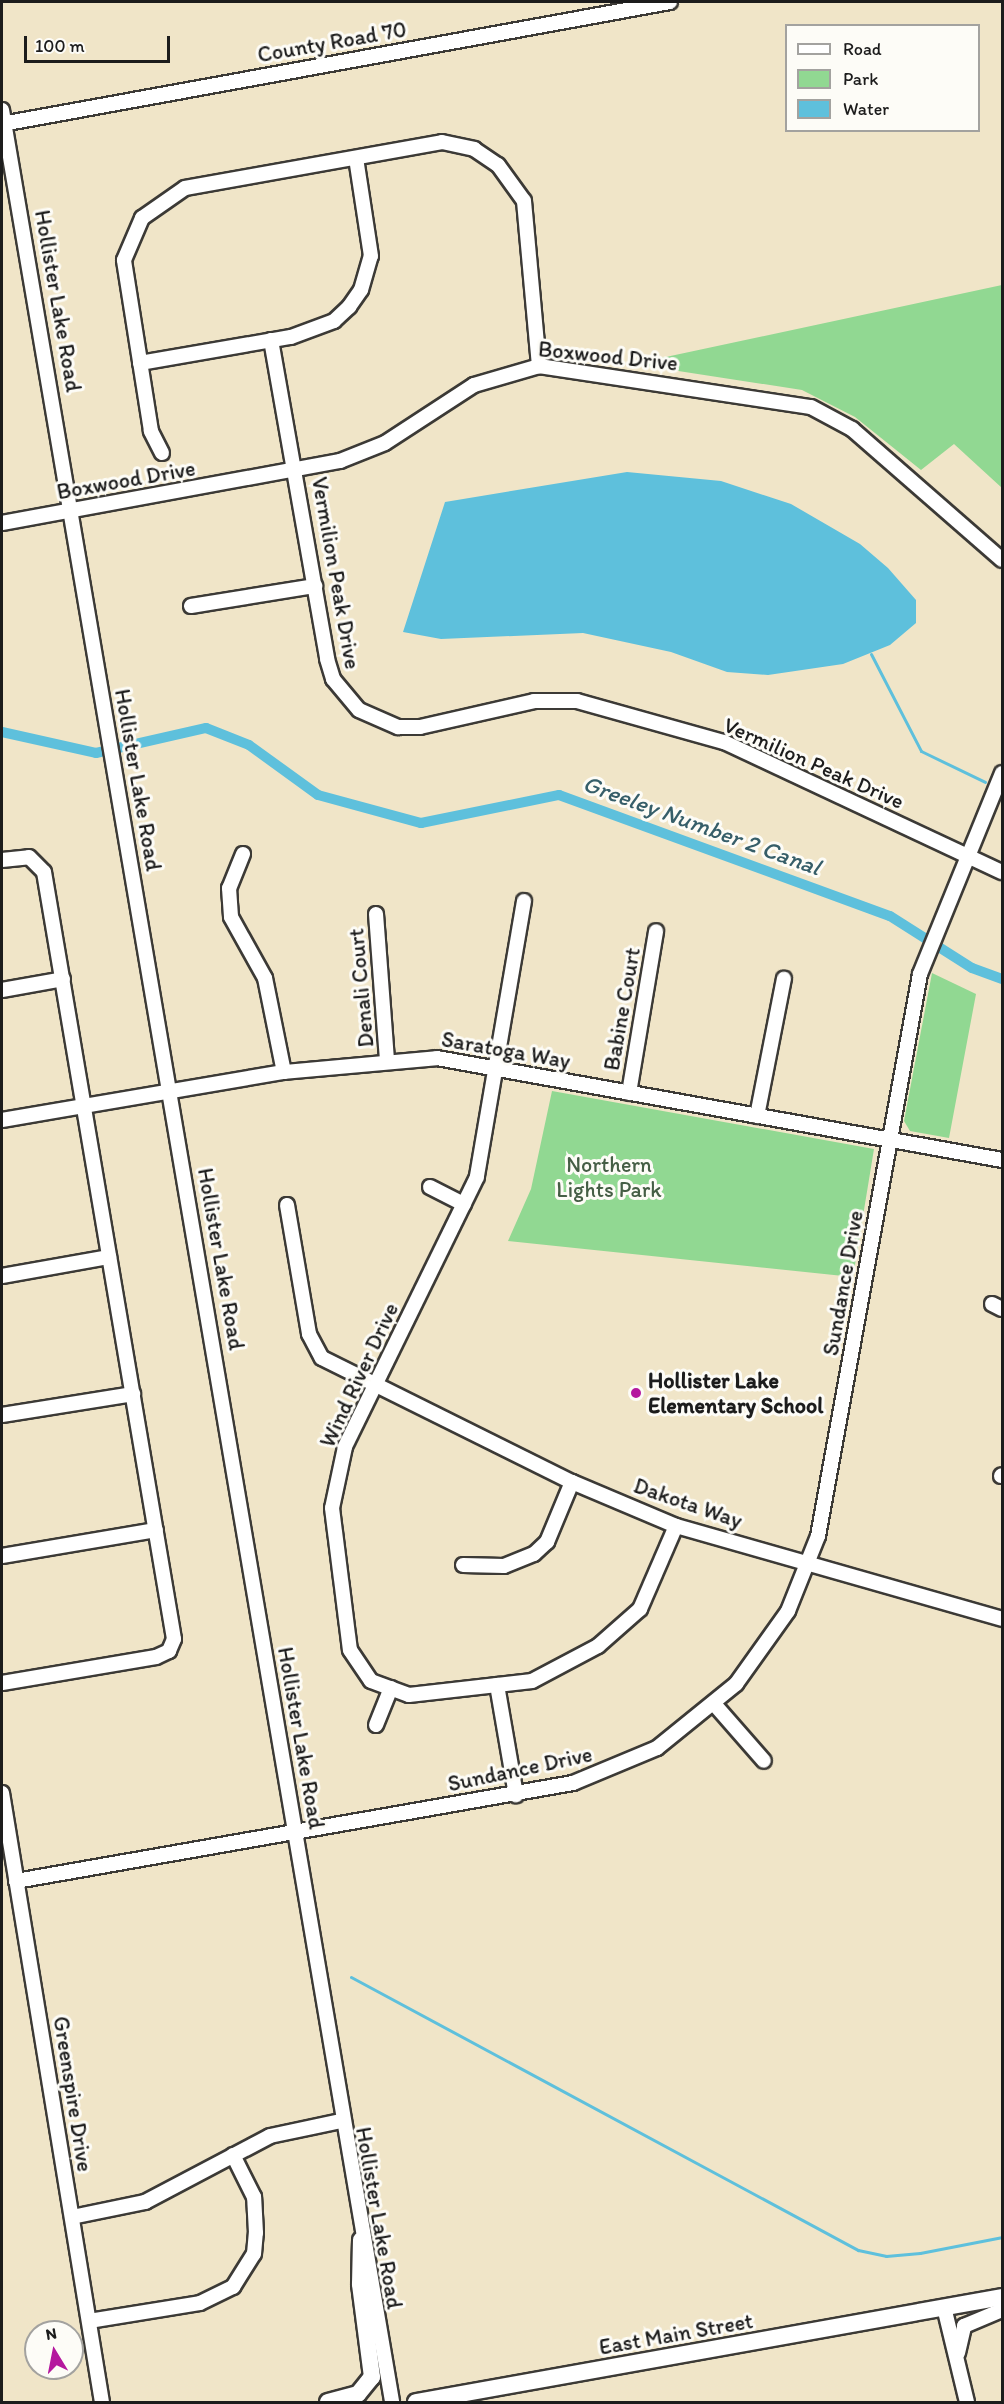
<!DOCTYPE html>
<style>
body{margin:0}
#map{position:relative;width:1004px;height:2404px;overflow:hidden;background:#f0e5c8;font-family:Itim,sans-serif}
div>[style]{position:absolute}
.green>*{inset:0;background:#91d892}
.water>*{inset:0;background:#5ec0dc}
.stream>*{height:3px;margin:-1.5px;padding:0 1.5px;transform-origin:1.5px;border-radius:1.5px;background:#5ec0dc}
.canal>*{height:10px;margin:-5px;padding:0 5px;transform-origin:5px;border-radius:5px;background:#5ec0dc}
.roads{filter:drop-shadow(2px 0 #3c3a36) drop-shadow(-2px 0 #3c3a36) drop-shadow(0 2px #3c3a36) drop-shadow(0 -2px #3c3a36)}
.minor>*{height:14px;margin:-7px;padding:0 7px;transform-origin:7px;border-radius:7px;background:#fff}
.major>*{height:16px;margin:-8px;padding:0 8px;transform-origin:8px;border-radius:8px;background:#fff}
.dots>*{width:16px;height:16px;translate:-50% -50%;box-sizing:border-box;border:3px solid #fdfcf7;border-radius:50%}
span{translate:-50% -50%;white-space:nowrap;text-align:center;line-height:1.15;-webkit-text-stroke:6px #fdfcf7;paint-order:stroke}
.street-label{font-size:22px;color:#1c1c1c}
.park-label{font-size:22px;color:#455e45}
.poi-label{font-size:22px;color:#1c1c1c;font-weight:700}
.left{translate:0 -50%;text-align:left}
.water-label{font-size:24px;color:#365e69;font-style:italic}
.frame{position:absolute;inset:0;border:3px solid #1c1c1c;pointer-events:none}
.legend{position:absolute;left:785px;top:24px;width:195px;height:108px;box-sizing:border-box;background:#fdfcf7;border:2px solid #a3a29f;margin:0;padding:8px 10px;list-style:none;font-size:18px;color:#1c1c1c}
.legend li{display:flex;align-items:center;gap:12px;height:30px}
.legend b{width:30px;border:2px solid #a3a29f}
.north{position:absolute;left:24px;top:2320px;width:60px;height:60px;box-sizing:border-box;background:#fdfcf7;border:2px solid #a3a29f;border-radius:50%;rotate:350deg;font-size:16px;font-weight:700;line-height:24px;text-align:center;color:#1c1c1c}
.north::after{content:'';display:block;margin:auto;width:21px;height:27px;background:#b5179e;clip-path:polygon(50% 0,100% 100%,50% 72%,0 100%)}
.scale{position:absolute;left:24px;top:36px;width:146px;height:27px;box-sizing:border-box;border:3px solid #1c1c1c;border-top:0;padding-left:8px;font-size:18px;line-height:21px;white-space:nowrap;color:#1c1c1c;-webkit-text-stroke:4px #fdfcf7;paint-order:stroke}
</style>
<div id="map">
<div class="green">
<div style="clip-path:polygon(1002px 285px,1002px 488px,954px 444px,921px 470px,855px 417px,802px 390px,633px 364px)"></div>
<div style="clip-path:polygon(932px 973px,976px 994px,949px 1138px,910px 1131px,904px 1121px)"></div>
<div style="clip-path:polygon(552px 1091px,874px 1149px,853px 1277px,508px 1241px,531px 1189px)"></div>
</div>
<div class="water">
<div style="clip-path:polygon(627px 472px,721px 481px,791px 504px,860px 544px,888px 568px,916px 600px,916px 623px,890px 645px,843px 664px,768px 675px,727px 672px,671px 652px,583px 633px,441px 639px,403px 632px,445px 502px)"></div>
</div>
<div class="stream">
<div style="left:871px;top:654px;width:109px;rotate:62.7deg"></div>
<div style="left:921px;top:751px;width:71px;rotate:25.8deg"></div>
<div style="left:351px;top:1977px;width:576px;rotate:28.3deg"></div>
<div style="left:858px;top:2250px;width:29px;rotate:12deg"></div>
<div style="left:886px;top:2256px;width:34px;rotate:-5deg"></div>
<div style="left:920px;top:2253px;width:84px;rotate:-11deg"></div>
</div>
<div class="canal">
<div style="left:2px;top:732px;width:96px;rotate:12.6deg"></div>
<div style="left:96px;top:753px;width:113px;rotate:-12.8deg"></div>
<div style="left:206px;top:728px;width:46px;rotate:21.6deg"></div>
<div style="left:249px;top:745px;width:85px;rotate:35.9deg"></div>
<div style="left:318px;top:795px;width:107px;rotate:15.2deg"></div>
<div style="left:421px;top:823px;width:141px;rotate:-11.5deg"></div>
<div style="left:559px;top:795px;width:352px;rotate:20.1deg"></div>
<div style="left:890px;top:916px;width:97px;rotate:32.4deg"></div>
<div style="left:972px;top:968px;width:32px;rotate:20deg"></div>
</div>
<div class="roads">
<div class="minor">
<div style="left:2px;top:110px;width:2325px;rotate:80.34deg"></div>
<div style="left:2px;top:124px;width:679px;rotate:-10.35deg"></div>
<div style="left:271px;top:340px;width:324px;rotate:80deg"></div>
<div style="left:327px;top:659px;width:21px;rotate:73deg"></div>
<div style="left:333px;top:679px;width:40px;rotate:50deg"></div>
<div style="left:359px;top:710px;width:43px;rotate:23.6deg"></div>
<div style="left:398px;top:727px;width:22px"></div>
<div style="left:420px;top:727px;width:117px;rotate:-12.8deg"></div>
<div style="left:534px;top:701px;width:43px"></div>
<div style="left:577px;top:701px;width:153px;rotate:15.6deg"></div>
<div style="left:724px;top:742px;width:307px;rotate:25.1deg"></div>
<div style="left:140px;top:363px;width:153px;rotate:-9.8deg"></div>
<div style="left:291px;top:337px;width:46px;rotate:-20.4deg"></div>
<div style="left:334px;top:321px;width:21px;rotate:-43deg"></div>
<div style="left:349px;top:307px;width:21px;rotate:-55deg"></div>
<div style="left:361px;top:290px;width:35px;rotate:-74deg"></div>
<div style="left:371px;top:256px;width:99px;rotate:-98.7deg"></div>
<div style="left:162px;top:453px;width:25px;rotate:-117deg"></div>
<div style="left:151px;top:431px;width:173px;rotate:-99deg"></div>
<div style="left:124px;top:260px;width:46px;rotate:-66.8deg"></div>
<div style="left:142px;top:218px;width:52px;rotate:-34.9deg"></div>
<div style="left:185px;top:188px;width:261px;rotate:-10.1deg"></div>
<div style="left:442px;top:142px;width:33px;rotate:12deg"></div>
<div style="left:474px;top:149px;width:29px;rotate:34deg"></div>
<div style="left:498px;top:165px;width:44px;rotate:54.2deg"></div>
<div style="left:524px;top:201px;width:166px;rotate:84.8deg"></div>
<div style="left:2px;top:523px;width:344px;rotate:-10.4deg"></div>
<div style="left:340px;top:461px;width:48px;rotate:-21.8deg"></div>
<div style="left:385px;top:443px;width:106px;rotate:-33.1deg"></div>
<div style="left:474px;top:385px;width:68px;rotate:-16.3deg"></div>
<div style="left:539px;top:366px;width:275px;rotate:8.6deg"></div>
<div style="left:811px;top:407px;width:47px;rotate:28.2deg"></div>
<div style="left:852px;top:429px;width:199px;rotate:41.1deg"></div>
<div style="left:191px;top:606px;width:126px;rotate:-9.2deg"></div>
<div style="left:243px;top:854px;width:37px;rotate:112deg"></div>
<div style="left:229px;top:888px;width:29px;rotate:86deg"></div>
<div style="left:231px;top:917px;width:70px;rotate:60.9deg"></div>
<div style="left:265px;top:978px;width:96px;rotate:78.6deg"></div>
<div style="left:2px;top:860px;width:27px;rotate:-6deg"></div>
<div style="left:29px;top:857px;width:21px;rotate:45deg"></div>
<div style="left:44px;top:872px;width:778px;rotate:80.38deg"></div>
<div style="left:174px;top:1639px;width:13px;rotate:113deg"></div>
<div style="left:169px;top:1651px;width:14px;rotate:155deg"></div>
<div style="left:156px;top:1657px;width:156px;rotate:170.4deg"></div>
<div style="left:524px;top:901px;width:280px;rotate:99.7deg"></div>
<div style="left:477px;top:1177px;width:301px;rotate:116.1deg"></div>
<div style="left:345px;top:1447px;width:62px;rotate:102deg"></div>
<div style="left:332px;top:1508px;width:143px;rotate:82.8deg"></div>
<div style="left:350px;top:1650px;width:37px;rotate:56deg"></div>
<div style="left:371px;top:1681px;width:40px;rotate:20.2deg"></div>
<div style="left:409px;top:1695px;width:124px;rotate:-6.5deg"></div>
<div style="left:532px;top:1681px;width:75px;rotate:-27.9deg"></div>
<div style="left:598px;top:1646px;width:56px;rotate:-41.4deg"></div>
<div style="left:640px;top:1609px;width:90px;rotate:-66.6deg"></div>
<div style="left:376px;top:914px;width:145px;rotate:85.7deg"></div>
<div style="left:2px;top:990px;width:62px;rotate:-10.2deg"></div>
<div style="left:629px;top:1093px;width:164px;rotate:-80.5deg"></div>
<div style="left:757px;top:1116px;width:140px;rotate:-78.9deg"></div>
<div style="left:2px;top:1120px;width:286px;rotate:-9.7deg"></div>
<div style="left:284px;top:1072px;width:154px;rotate:-5.2deg"></div>
<div style="left:437px;top:1058px;width:574px;rotate:10.23deg"></div>
<div style="left:430px;top:1187px;width:38px;rotate:27deg"></div>
<div style="left:287px;top:1205px;width:131px;rotate:80.3deg"></div>
<div style="left:309px;top:1334px;width:27px;rotate:62deg"></div>
<div style="left:322px;top:1358px;width:279px;rotate:26.4deg"></div>
<div style="left:572px;top:1482px;width:113px;rotate:22.9deg"></div>
<div style="left:676px;top:1526px;width:339px;rotate:15.9deg"></div>
<div style="left:2px;top:1276px;width:109px;rotate:-10.1deg"></div>
<div style="left:992px;top:1304px;width:11px;rotate:27deg"></div>
<div style="left:2px;top:1415px;width:133px;rotate:-9.1deg"></div>
<div style="left:1001px;top:1476px;width:1px;rotate:-45deg"></div>
<div style="left:2px;top:1556px;width:156px;rotate:-9.6deg"></div>
<div style="left:463px;top:1565px;width:41px;rotate:1.4deg"></div>
<div style="left:504px;top:1566px;width:32px;rotate:-22deg"></div>
<div style="left:534px;top:1554px;width:18px;rotate:-43deg"></div>
<div style="left:547px;top:1542px;width:65px;rotate:-67.4deg"></div>
<div style="left:497px;top:1685px;width:112px;rotate:80.2deg"></div>
<div style="left:715px;top:1705px;width:74px;rotate:48.8deg"></div>
<div style="left:376px;top:1725px;width:40px;rotate:-68deg"></div>
<div style="left:2px;top:1793px;width:617px;rotate:80.68deg"></div>
<div style="left:16px;top:1881px;width:566px;rotate:-9.98deg"></div>
<div style="left:573px;top:1783px;width:91px;rotate:-22.6deg"></div>
<div style="left:657px;top:1748px;width:102px;rotate:-39deg"></div>
<div style="left:736px;top:1684px;width:90px;rotate:-54.5deg"></div>
<div style="left:788px;top:1611px;width:81px;rotate:-68.2deg"></div>
<div style="left:818px;top:1536px;width:571px;rotate:-79.71deg"></div>
<div style="left:920px;top:974px;width:217px;rotate:-67.8deg"></div>
<div style="left:72px;top:2217px;width:75px;rotate:-11.6deg"></div>
<div style="left:145px;top:2202px;width:141px;rotate:-27.8deg"></div>
<div style="left:270px;top:2136px;width:73px;rotate:-11.9deg"></div>
<div style="left:944px;top:2307px;width:98px;rotate:76.4deg"></div>
<div style="left:89px;top:2321px;width:112px;rotate:-9.2deg"></div>
<div style="left:200px;top:2303px;width:37px;rotate:-26deg"></div>
<div style="left:233px;top:2287px;width:39px;rotate:-58deg"></div>
<div style="left:254px;top:2254px;width:21px;rotate:-85deg"></div>
<div style="left:256px;top:2233px;width:36px;rotate:-93deg"></div>
<div style="left:254px;top:2197px;width:47px;rotate:-116.6deg"></div>
<div style="left:958px;top:2353px;width:28px;rotate:-77deg"></div>
<div style="left:964px;top:2326px;width:41px;rotate:-22.8deg"></div>
</div>
<div class="major">
<div style="left:328px;top:2402px;width:31px;rotate:-15deg"></div>
<div style="left:358px;top:2394px;width:22px;rotate:-51deg"></div>
<div style="left:372px;top:2377px;width:94px;rotate:-97.4deg"></div>
<div style="left:360px;top:2284px;width:44px;rotate:-88.7deg"></div>
<div style="left:416px;top:2402px;width:595px;rotate:-10.16deg"></div>
</div>
</div>
<div class="dots">
<div style="left:636px;top:1393px;background:#b5179e"></div>
</div>
<div class="street-label">
<span style="left:332px;top:42px;rotate:-10deg">County Road 70</span>
<span style="left:58px;top:301px;rotate:80deg">Hollister Lake Road</span>
<span style="left:608px;top:356px;rotate:6deg">Boxwood Drive</span>
<span style="left:126px;top:480px;rotate:-10deg">Boxwood Drive</span>
<span style="left:336px;top:573px;rotate:80deg">Vermilion Peak Drive</span>
<span style="left:814px;top:763px;rotate:24deg">Vermilion Peak Drive</span>
<span style="left:138px;top:780px;rotate:80deg">Hollister Lake Road</span>
<span style="left:361px;top:988px;rotate:-95deg">Denali Court</span>
<span style="left:622px;top:1009px;rotate:-80deg">Babine Court</span>
<span style="left:506px;top:1050px;rotate:10deg">Saratoga Way</span>
<span style="left:221px;top:1259px;rotate:80deg">Hollister Lake Road</span>
<span style="left:843px;top:1283px;rotate:-80deg">Sundance Drive</span>
<span style="left:359px;top:1375px;rotate:-65deg">Wind River Drive</span>
<span style="left:688px;top:1503px;rotate:19deg">Dakota Way</span>
<span style="left:301px;top:1738px;rotate:80deg">Hollister Lake Road</span>
<span style="left:520px;top:1769px;rotate:-12deg">Sundance Drive</span>
<span style="left:73px;top:2094px;rotate:81deg">Greenspire Drive</span>
<span style="left:379px;top:2218px;rotate:80deg">Hollister Lake Road</span>
<span style="left:676px;top:2334px;rotate:-10deg">East Main Street</span>
</div>
<div class="park-label">
<span style="left:609px;top:1177px">Northern<br>Lights Park</span>
</div>
<div class="poi-label">
<span class="left" style="left:648px;top:1393px">Hollister Lake<br>Elementary School</span>
</div>
<div class="water-label">
<span style="left:702px;top:825px;rotate:20deg">Greeley Number 2 Canal</span>
</div>
<div class="frame"></div>
<ul class="legend">
<li><b style="height:8px;background:#fff"></b>Road</li>
<li><b style="height:16px;background:#91d892"></b>Park</li>
<li><b style="height:16px;background:#5ec0dc"></b>Water</li>
</ul>
<div class="north">N</div>
<div class="scale">100 m</div>
</div>
